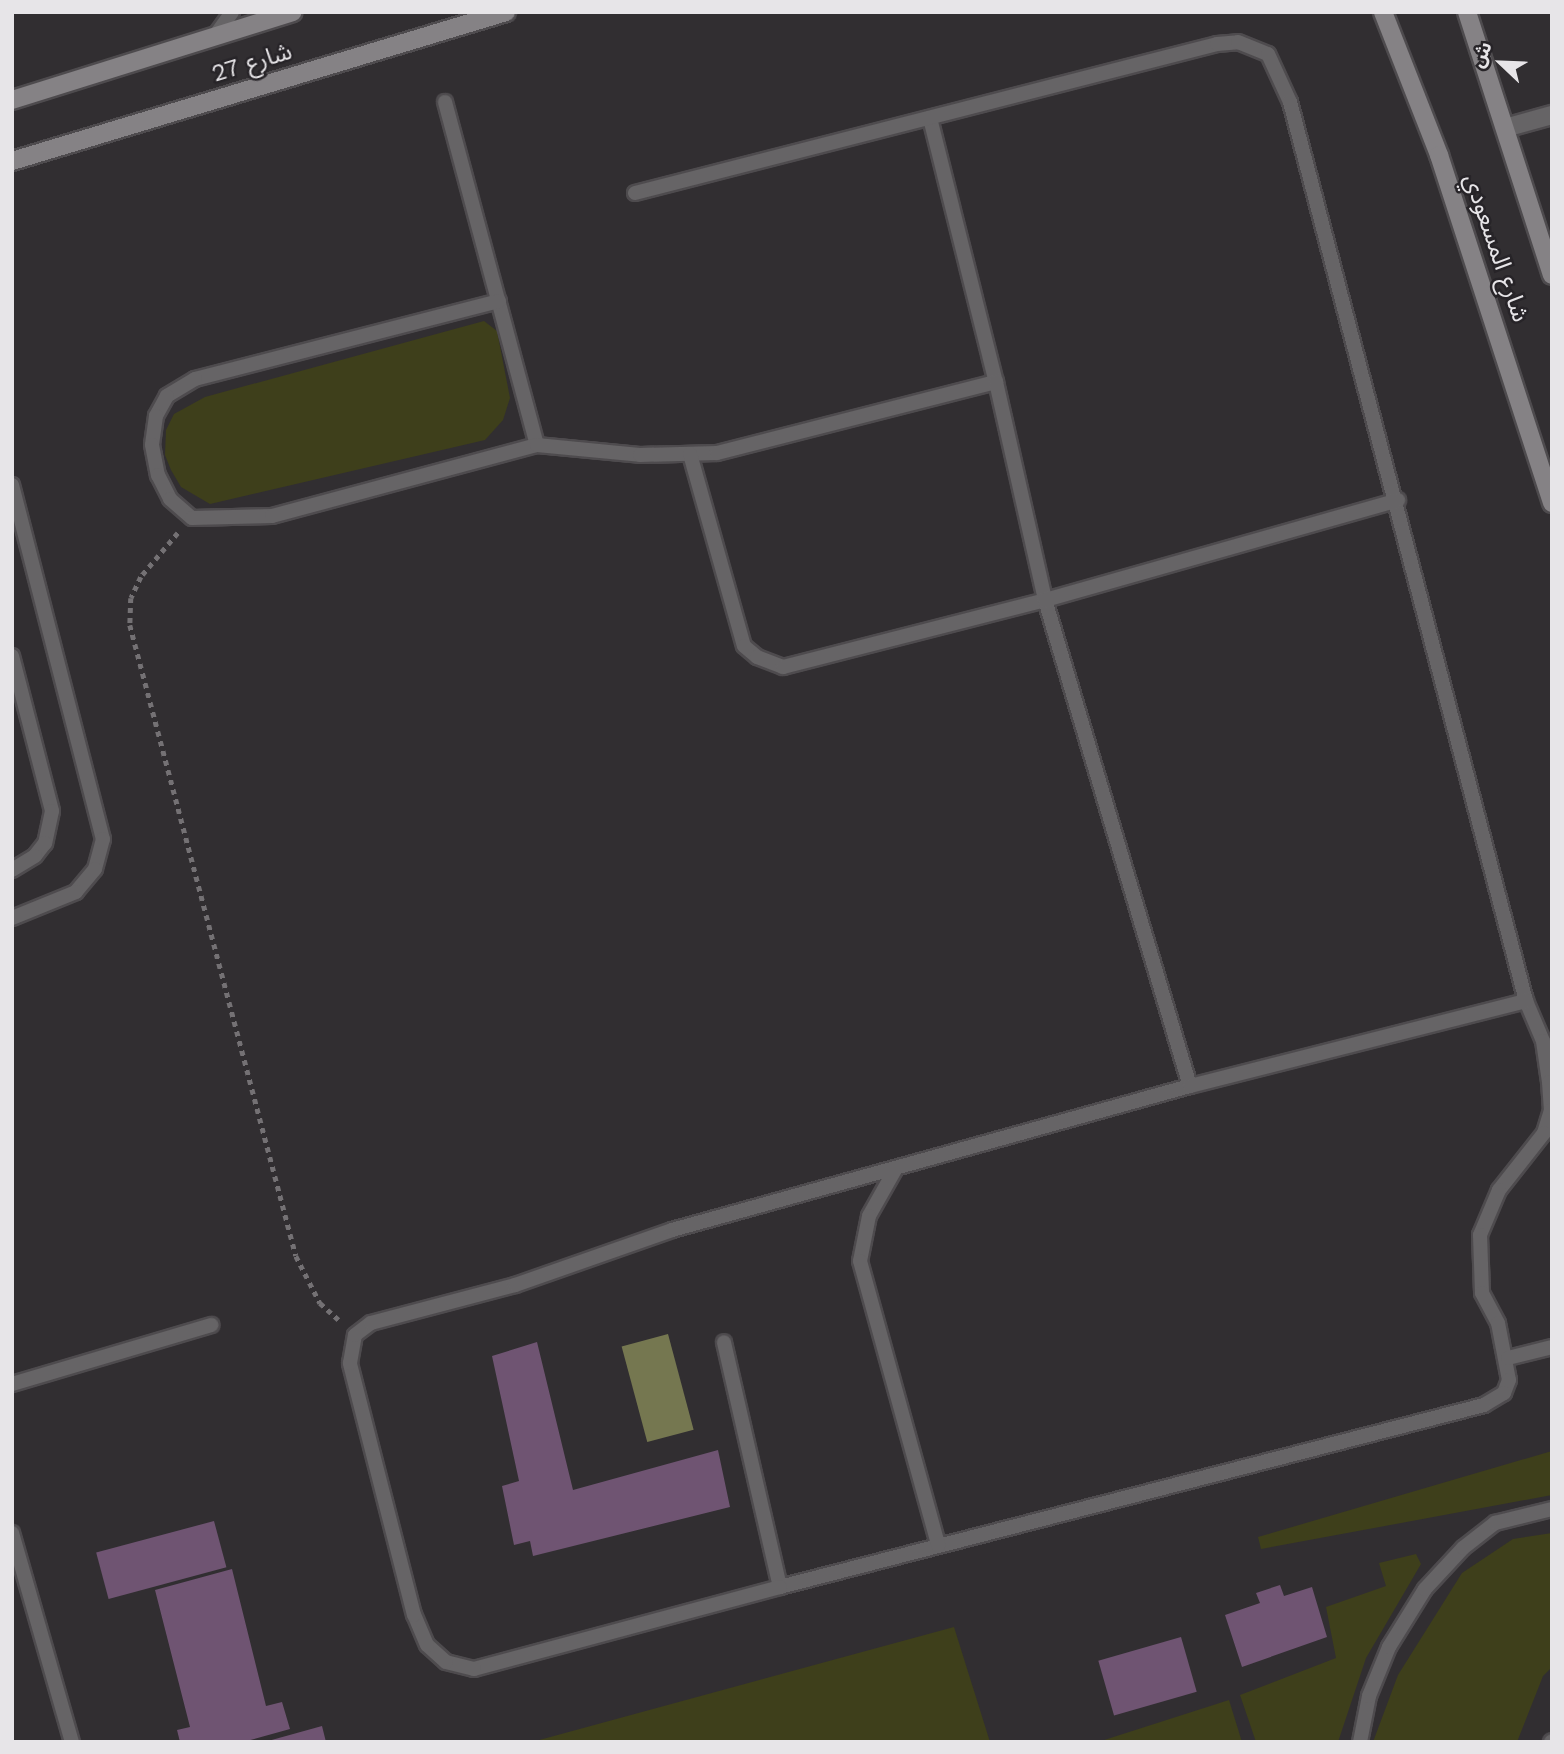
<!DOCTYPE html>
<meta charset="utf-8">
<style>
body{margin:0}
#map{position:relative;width:1564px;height:1754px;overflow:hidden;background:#312e31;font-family:"Work Sans","Noto Sans Arabic",sans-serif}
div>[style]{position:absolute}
.green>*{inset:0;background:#3e3f1b}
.water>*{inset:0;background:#757750;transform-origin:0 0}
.building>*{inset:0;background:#6f5472;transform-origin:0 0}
.path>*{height:4.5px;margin-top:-2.25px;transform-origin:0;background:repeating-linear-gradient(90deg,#747174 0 5px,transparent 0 10px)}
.roads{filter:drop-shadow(2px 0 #4e4b4e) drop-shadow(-2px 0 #4e4b4e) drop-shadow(0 2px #4e4b4e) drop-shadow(0 -2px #4e4b4e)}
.lane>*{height:14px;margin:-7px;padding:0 7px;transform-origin:7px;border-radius:7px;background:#666466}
.street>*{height:18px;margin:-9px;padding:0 9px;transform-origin:9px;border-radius:9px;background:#666466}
.secondary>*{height:18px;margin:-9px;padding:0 9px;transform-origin:9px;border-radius:9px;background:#858285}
span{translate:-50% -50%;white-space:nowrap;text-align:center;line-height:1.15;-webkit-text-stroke:5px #272428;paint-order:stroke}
.street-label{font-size:24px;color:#e7e5e8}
.frame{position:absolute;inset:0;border:14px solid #e7e5e8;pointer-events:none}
.north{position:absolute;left:1466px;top:28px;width:70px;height:70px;-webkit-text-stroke:5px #272428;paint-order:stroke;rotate:293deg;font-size:19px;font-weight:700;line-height:28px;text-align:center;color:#e7e5e8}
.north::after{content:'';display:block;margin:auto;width:24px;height:32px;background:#e7e5e8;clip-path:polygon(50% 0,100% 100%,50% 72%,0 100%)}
</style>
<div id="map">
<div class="green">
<div style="clip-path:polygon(484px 321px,497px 331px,510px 398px,503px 420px,485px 440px,210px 504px,181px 487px,171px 470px,165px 455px,166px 430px,174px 414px,205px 397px)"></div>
<div style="clip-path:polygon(1552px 1451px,1552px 1495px,1261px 1549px,1258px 1537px)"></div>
<div style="clip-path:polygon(1552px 1533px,1552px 1667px,1543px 1676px,1517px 1742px,1373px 1742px,1398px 1675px,1462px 1573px,1513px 1539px)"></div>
<div style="clip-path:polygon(1416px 1554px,1421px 1564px,1366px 1658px,1338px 1742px,1256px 1742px,1240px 1695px,1336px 1658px,1326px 1607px,1386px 1586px,1379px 1563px)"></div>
<div style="clip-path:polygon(954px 1627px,990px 1742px,532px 1742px)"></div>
<div style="clip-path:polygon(1229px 1700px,1242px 1742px,1098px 1742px)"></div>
</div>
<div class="water">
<div style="left:668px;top:1334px;width:99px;height:48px;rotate:75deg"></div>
</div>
<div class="building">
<div style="clip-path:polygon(537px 1342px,573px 1490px,718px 1450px,730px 1507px,533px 1556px,530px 1541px,514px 1545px,502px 1486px,519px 1481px,492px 1356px)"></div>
<div style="left:214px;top:1521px;width:48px;height:122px;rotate:75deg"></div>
<div style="clip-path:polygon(232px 1569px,266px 1706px,282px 1702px,290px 1729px,243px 1742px,180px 1742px,177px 1730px,190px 1727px,155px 1590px)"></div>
<div style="clip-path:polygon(1280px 1585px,1284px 1596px,1312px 1587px,1327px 1637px,1242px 1667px,1225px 1615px,1260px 1603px,1256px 1593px)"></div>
<div style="left:1181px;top:1637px;width:57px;height:86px;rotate:74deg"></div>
<div style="clip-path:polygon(322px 1726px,326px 1742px,268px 1742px,268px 1741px)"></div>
</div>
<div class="path">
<div style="left:178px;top:533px;width:57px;rotate:130.1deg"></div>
<div style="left:141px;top:577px;width:23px;rotate:115deg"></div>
<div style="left:131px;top:598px;width:27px;rotate:92deg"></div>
<div style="left:130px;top:625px;width:652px;rotate:75.26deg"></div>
<div style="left:296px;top:1256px;width:53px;rotate:62.9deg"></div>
<div style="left:320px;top:1303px;width:25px;rotate:42deg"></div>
</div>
<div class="roads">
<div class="lane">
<div style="left:214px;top:37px;width:31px;rotate:-54deg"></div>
<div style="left:445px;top:102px;width:355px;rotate:75deg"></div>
<div style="left:930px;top:118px;width:272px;rotate:76deg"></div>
<div style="left:635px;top:193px;width:601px;rotate:-14.36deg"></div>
<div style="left:1217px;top:44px;width:21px;rotate:-5deg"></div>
<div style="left:1238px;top:42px;width:32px;rotate:22deg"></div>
<div style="left:1268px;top:54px;width:53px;rotate:65.4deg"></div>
<div style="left:1290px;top:102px;width:929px;rotate:75.29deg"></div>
<div style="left:1526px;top:1001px;width:43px;rotate:67deg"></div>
<div style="left:1543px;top:1041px;width:41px;rotate:81.7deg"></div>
<div style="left:1549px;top:1082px;width:28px;rotate:86deg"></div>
<div style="left:1551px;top:1110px;width:24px;rotate:107deg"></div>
<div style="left:1544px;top:1133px;width:73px;rotate:128.3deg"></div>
<div style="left:1499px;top:1190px;width:49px;rotate:112.9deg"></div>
<div style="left:1480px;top:1235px;width:58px;rotate:88deg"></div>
<div style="left:1482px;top:1293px;width:34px;rotate:62deg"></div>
<div style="left:1498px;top:1323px;width:58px;rotate:79.1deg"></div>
<div style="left:1509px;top:1380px;width:14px;rotate:111deg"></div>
<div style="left:1504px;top:1393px;width:23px;rotate:149deg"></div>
<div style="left:1484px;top:1405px;width:727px;rotate:165.51deg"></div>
<div style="left:780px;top:1587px;width:251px;rotate:-102.9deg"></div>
<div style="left:499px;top:301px;width:314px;rotate:165.6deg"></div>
<div style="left:195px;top:379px;width:33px;rotate:149deg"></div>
<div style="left:167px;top:396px;width:23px;rotate:119deg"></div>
<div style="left:156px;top:416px;width:29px;rotate:98deg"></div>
<div style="left:152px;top:445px;width:31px;rotate:79deg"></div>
<div style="left:158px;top:475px;width:27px;rotate:63deg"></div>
<div style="left:170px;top:499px;width:29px;rotate:41deg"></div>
<div style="left:192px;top:518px;width:80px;rotate:-1.4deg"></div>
<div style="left:272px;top:516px;width:274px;rotate:-15deg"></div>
<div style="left:537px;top:445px;width:103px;rotate:5.5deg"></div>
<div style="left:640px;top:455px;width:77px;rotate:-1.5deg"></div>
<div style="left:717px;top:453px;width:288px;rotate:-14.3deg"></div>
<div style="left:996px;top:382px;width:223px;rotate:77.3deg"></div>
<div style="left:1045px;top:600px;width:507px;rotate:73.39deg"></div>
<div style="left:690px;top:454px;width:199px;rotate:74.3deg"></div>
<div style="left:744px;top:646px;width:17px;rotate:40deg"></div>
<div style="left:757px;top:657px;width:28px;rotate:21deg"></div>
<div style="left:783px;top:667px;width:270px;rotate:-14.3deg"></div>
<div style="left:1045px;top:600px;width:367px;rotate:-15.8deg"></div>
<div style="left:12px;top:485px;width:366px;rotate:75.6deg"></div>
<div style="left:103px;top:839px;width:31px;rotate:105deg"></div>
<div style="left:95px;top:869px;width:30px;rotate:130deg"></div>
<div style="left:76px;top:892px;width:69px;rotate:157.9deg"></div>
<div style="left:12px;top:656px;width:160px;rotate:75.5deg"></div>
<div style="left:52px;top:811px;width:33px;rotate:102deg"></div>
<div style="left:45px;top:843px;width:16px;rotate:128deg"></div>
<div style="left:35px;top:856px;width:27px;rotate:149deg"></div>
<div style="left:896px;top:1168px;width:55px;rotate:119.4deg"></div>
<div style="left:869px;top:1216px;width:46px;rotate:101.3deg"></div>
<div style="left:860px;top:1261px;width:295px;rotate:74.6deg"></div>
<div style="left:1508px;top:1358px;width:45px;rotate:-14deg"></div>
<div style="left:12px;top:1384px;width:208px;rotate:-16.5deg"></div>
<div style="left:12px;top:1533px;width:217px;rotate:74deg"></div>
<div style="left:780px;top:1587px;width:317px;rotate:165deg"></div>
<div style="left:474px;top:1669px;width:29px;rotate:-166deg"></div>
<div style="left:446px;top:1662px;width:25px;rotate:-138deg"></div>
<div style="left:427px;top:1645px;width:33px;rotate:-113deg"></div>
<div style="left:414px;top:1615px;width:260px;rotate:-104.3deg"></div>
<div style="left:350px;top:1363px;width:28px;rotate:-80deg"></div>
<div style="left:355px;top:1335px;width:20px;rotate:-37deg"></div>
<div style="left:371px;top:1323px;width:149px;rotate:-14.8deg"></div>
<div style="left:515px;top:1285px;width:166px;rotate:-19.3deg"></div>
<div style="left:672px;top:1230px;width:538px;rotate:-15.54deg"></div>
<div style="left:1190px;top:1086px;width:347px;rotate:-14.2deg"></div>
<div style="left:1360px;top:1742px;width:47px;rotate:-78.9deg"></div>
<div style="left:1369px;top:1696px;width:53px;rotate:-67.8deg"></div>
<div style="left:1389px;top:1647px;width:68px;rotate:-58.2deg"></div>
<div style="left:1425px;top:1589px;width:56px;rotate:-47.2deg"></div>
<div style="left:1463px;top:1548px;width:41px;rotate:-38deg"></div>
<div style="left:1495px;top:1523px;width:59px;rotate:-13.8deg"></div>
<div style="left:1551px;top:1742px;width:1px;rotate:-45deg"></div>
</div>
<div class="street">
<div style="left:1505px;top:128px;width:49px;rotate:-15.5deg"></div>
</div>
<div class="secondary">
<div style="left:1383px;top:12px;width:154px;rotate:68.6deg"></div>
<div style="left:1439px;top:155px;width:366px;rotate:72deg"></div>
<div style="left:1467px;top:12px;width:276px;rotate:72.1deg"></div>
<div style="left:12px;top:100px;width:294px;rotate:-17.4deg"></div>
<div style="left:12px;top:161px;width:516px;rotate:-16.78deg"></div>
</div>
</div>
<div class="street-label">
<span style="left:252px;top:63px;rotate:-17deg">شارع 27</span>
<span style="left:1496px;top:248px;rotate:71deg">شارع المسعودي</span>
</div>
<div class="frame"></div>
<div class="north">ش</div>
</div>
